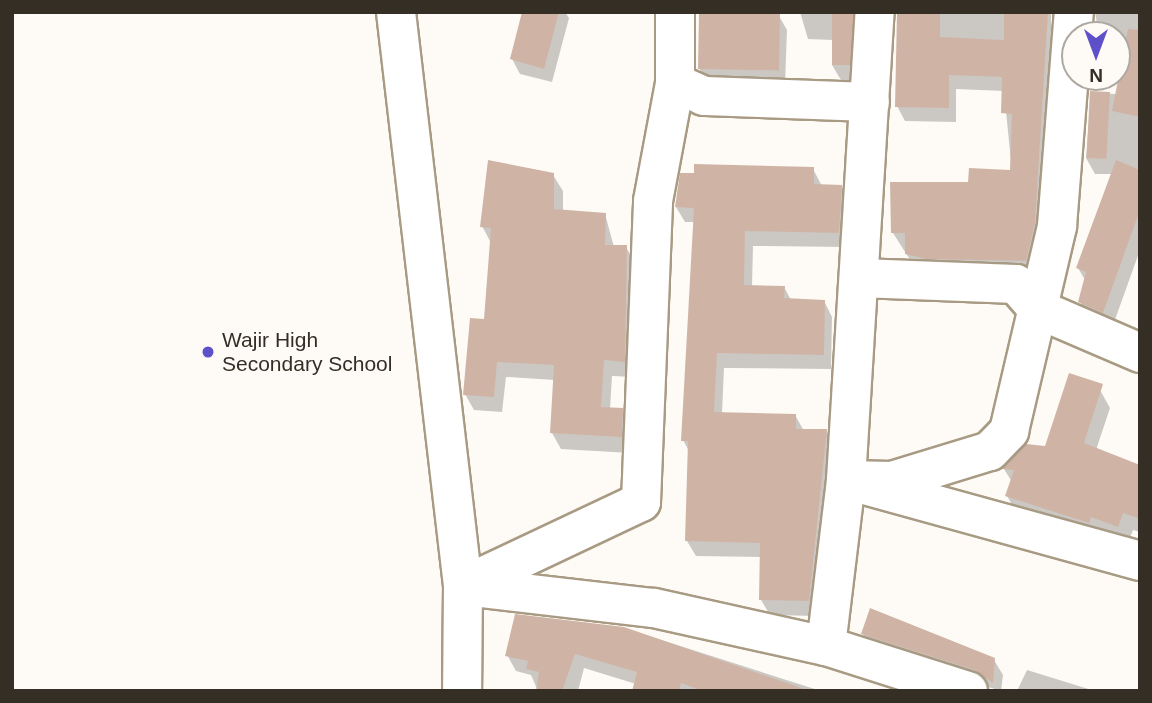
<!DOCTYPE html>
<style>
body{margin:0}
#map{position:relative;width:1152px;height:703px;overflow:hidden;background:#fefbf6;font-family:Helvetica,sans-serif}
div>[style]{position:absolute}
.shadow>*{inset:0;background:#0003}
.building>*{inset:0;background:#cfb4a6;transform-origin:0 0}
.roads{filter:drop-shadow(2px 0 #a89a83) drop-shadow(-2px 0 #a89a83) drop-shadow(0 2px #a89a83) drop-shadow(0 -2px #a89a83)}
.minor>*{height:38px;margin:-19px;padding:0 19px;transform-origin:19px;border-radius:19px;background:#fff}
.dots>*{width:19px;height:19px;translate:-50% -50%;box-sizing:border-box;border:4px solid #fefbf6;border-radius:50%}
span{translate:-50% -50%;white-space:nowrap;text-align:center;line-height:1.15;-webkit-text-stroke:5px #fefbf6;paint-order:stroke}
.poi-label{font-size:21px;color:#342e25}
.left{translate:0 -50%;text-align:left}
.frame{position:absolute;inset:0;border:14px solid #342e25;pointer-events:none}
.north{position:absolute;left:1061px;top:21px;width:70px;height:70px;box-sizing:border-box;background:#fefbf6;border:2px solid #ada9a2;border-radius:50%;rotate:180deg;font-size:19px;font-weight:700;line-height:28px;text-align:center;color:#342e25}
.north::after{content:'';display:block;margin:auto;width:24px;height:32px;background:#5d50c9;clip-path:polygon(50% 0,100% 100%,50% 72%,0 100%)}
</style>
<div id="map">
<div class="shadow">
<div style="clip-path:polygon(524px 12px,565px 12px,569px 18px,552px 82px,520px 74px,512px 59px)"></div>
<div style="clip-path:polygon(800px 12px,870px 12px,857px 81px,841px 80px,832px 65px,833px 40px,808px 39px)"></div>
<div style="clip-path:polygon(898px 12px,1051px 12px,1053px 108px,1034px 275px,916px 269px,893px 233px,970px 183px,1012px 172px,1004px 91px,956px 89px,956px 122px,905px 121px,897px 106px)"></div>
<div style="clip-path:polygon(1095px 12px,1140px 12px,1140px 250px,1112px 328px,1089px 318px,1080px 302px,1085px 280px,1078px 268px,1112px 174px,1095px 174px,1086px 158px,1091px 93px,1117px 94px,1127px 46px,1117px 46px,1117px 35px,1099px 35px)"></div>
<div style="clip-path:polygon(779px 16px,787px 30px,785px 84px,707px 82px,699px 68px)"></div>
<div style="clip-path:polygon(813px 169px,822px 186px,841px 186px,850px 202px,847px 247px,753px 246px,752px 287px,784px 287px,791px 300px,824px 301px,832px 317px,831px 369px,724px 368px,722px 414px,795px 415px,804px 431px,826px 431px,835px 446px,817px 616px,770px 615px,761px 600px,761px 557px,696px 556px,687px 541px,690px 453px,683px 440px,695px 222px,685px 222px,676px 207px)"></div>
<div style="clip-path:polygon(553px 175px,563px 191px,563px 212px,605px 214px,614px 247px,626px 247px,635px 263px,633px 377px,612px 376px,610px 409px,622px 410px,631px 426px,630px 453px,561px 449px,552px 433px,555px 380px,506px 377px,502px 412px,474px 410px,465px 394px,485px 320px,491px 243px,482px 226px)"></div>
<div style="clip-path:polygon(1100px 390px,1110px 408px,1096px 450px,1140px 467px,1140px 532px,1133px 530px,1128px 543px,1017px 513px,1007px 496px,1012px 482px,1004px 469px,1046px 448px)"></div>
<div style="clip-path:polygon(624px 628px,821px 691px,634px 691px,636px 684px,584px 668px,578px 691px,538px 691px,531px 675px,516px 671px,507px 655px)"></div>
<div style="clip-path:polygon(863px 634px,994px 660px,1003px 675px,1001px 691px,871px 649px)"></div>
<div style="clip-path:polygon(1027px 670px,1095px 691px,1017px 691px)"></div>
</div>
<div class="building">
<div style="clip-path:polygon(522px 12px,559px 12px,544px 69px,510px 59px)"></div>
<div style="left:699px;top:12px;width:81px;height:57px;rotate:1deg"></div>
<div style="left:832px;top:12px;width:21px;height:53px"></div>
<div style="clip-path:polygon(897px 12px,940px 12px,940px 37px,1004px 40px,1004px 12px,1048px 12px,1035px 223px,1026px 261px,926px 259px,905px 254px,905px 233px,891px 233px,890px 182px,968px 182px,969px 168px,1010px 170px,1012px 114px,1001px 113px,1002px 77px,949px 75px,949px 108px,895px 107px)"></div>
<div style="clip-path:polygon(1128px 29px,1140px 30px,1140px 117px,1112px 111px)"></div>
<div style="left:1090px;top:91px;width:20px;height:67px;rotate:3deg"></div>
<div style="clip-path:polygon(488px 160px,554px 173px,554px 209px,606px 213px,605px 245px,627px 245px,625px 362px,604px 360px,601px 407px,623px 408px,622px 437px,550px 433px,554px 365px,497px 362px,494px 397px,463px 395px,470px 318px,484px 319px,491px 228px,480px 227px)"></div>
<div style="clip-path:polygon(1116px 160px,1140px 170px,1140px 210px,1103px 313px,1078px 302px,1086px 272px,1076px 268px)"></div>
<div style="clip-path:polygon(694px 164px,814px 167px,814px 184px,842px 185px,839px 233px,745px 231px,744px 285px,785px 286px,784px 298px,825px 300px,824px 355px,717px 353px,714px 412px,796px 414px,796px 429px,827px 429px,809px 601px,759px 600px,760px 543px,685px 541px,688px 441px,681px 441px,694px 208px,675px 207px,680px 173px,694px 173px)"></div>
<div style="clip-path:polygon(1069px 373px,1103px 384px,1084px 443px,1140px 465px,1140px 519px,1123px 513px,1118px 527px,1091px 517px,1089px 523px,1005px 496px,1014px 470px,1002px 469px,1026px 444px,1045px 446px)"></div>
<div style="clip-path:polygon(870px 608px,995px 658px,993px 683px,975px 670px,861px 634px)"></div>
<div style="clip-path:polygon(515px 614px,624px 627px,810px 691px,703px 691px,681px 683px,679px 691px,632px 691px,637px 672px,575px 654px,562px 691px,536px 691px,539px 672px,526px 669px,528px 661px,505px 656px)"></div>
</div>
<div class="roads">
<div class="minor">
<div style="left:396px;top:12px;width:578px;rotate:83.34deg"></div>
<div style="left:463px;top:586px;width:105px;rotate:90.5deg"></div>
<div style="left:675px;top:12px;width:71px;rotate:90deg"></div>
<div style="left:675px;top:83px;width:32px;rotate:24deg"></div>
<div style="left:704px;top:96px;width:166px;rotate:2.1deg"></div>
<div style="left:860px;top:278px;width:156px;rotate:2.2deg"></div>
<div style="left:1016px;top:284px;width:33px;rotate:49deg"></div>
<div style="left:1038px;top:309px;width:111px;rotate:23.3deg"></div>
<div style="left:846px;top:480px;width:46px;rotate:1.2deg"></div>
<div style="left:892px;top:481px;width:102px;rotate:-17deg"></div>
<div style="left:990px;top:451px;width:28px;rotate:-46deg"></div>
<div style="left:1009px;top:431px;width:211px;rotate:-76.8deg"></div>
<div style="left:1057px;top:226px;width:215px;rotate:-85.5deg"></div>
<div style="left:868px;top:486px;width:282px;rotate:15.4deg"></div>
<div style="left:463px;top:586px;width:197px;rotate:-25.3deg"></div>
<div style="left:641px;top:502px;width:301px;rotate:-87.7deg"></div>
<div style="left:653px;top:201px;width:120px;rotate:-79.4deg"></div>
<div style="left:463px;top:586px;width:192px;rotate:6.6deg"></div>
<div style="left:654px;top:608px;width:176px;rotate:12.5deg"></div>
<div style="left:826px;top:646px;width:149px;rotate:17.6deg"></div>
<div style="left:826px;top:646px;width:167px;rotate:-83.1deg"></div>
<div style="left:846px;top:480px;width:469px;rotate:-86.5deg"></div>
</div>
</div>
<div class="dots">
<div style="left:208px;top:352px;background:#5d50c9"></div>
</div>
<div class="poi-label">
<span class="left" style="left:222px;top:352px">Wajir High<br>Secondary School</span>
</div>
<div class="frame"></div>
<div class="north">N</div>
</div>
